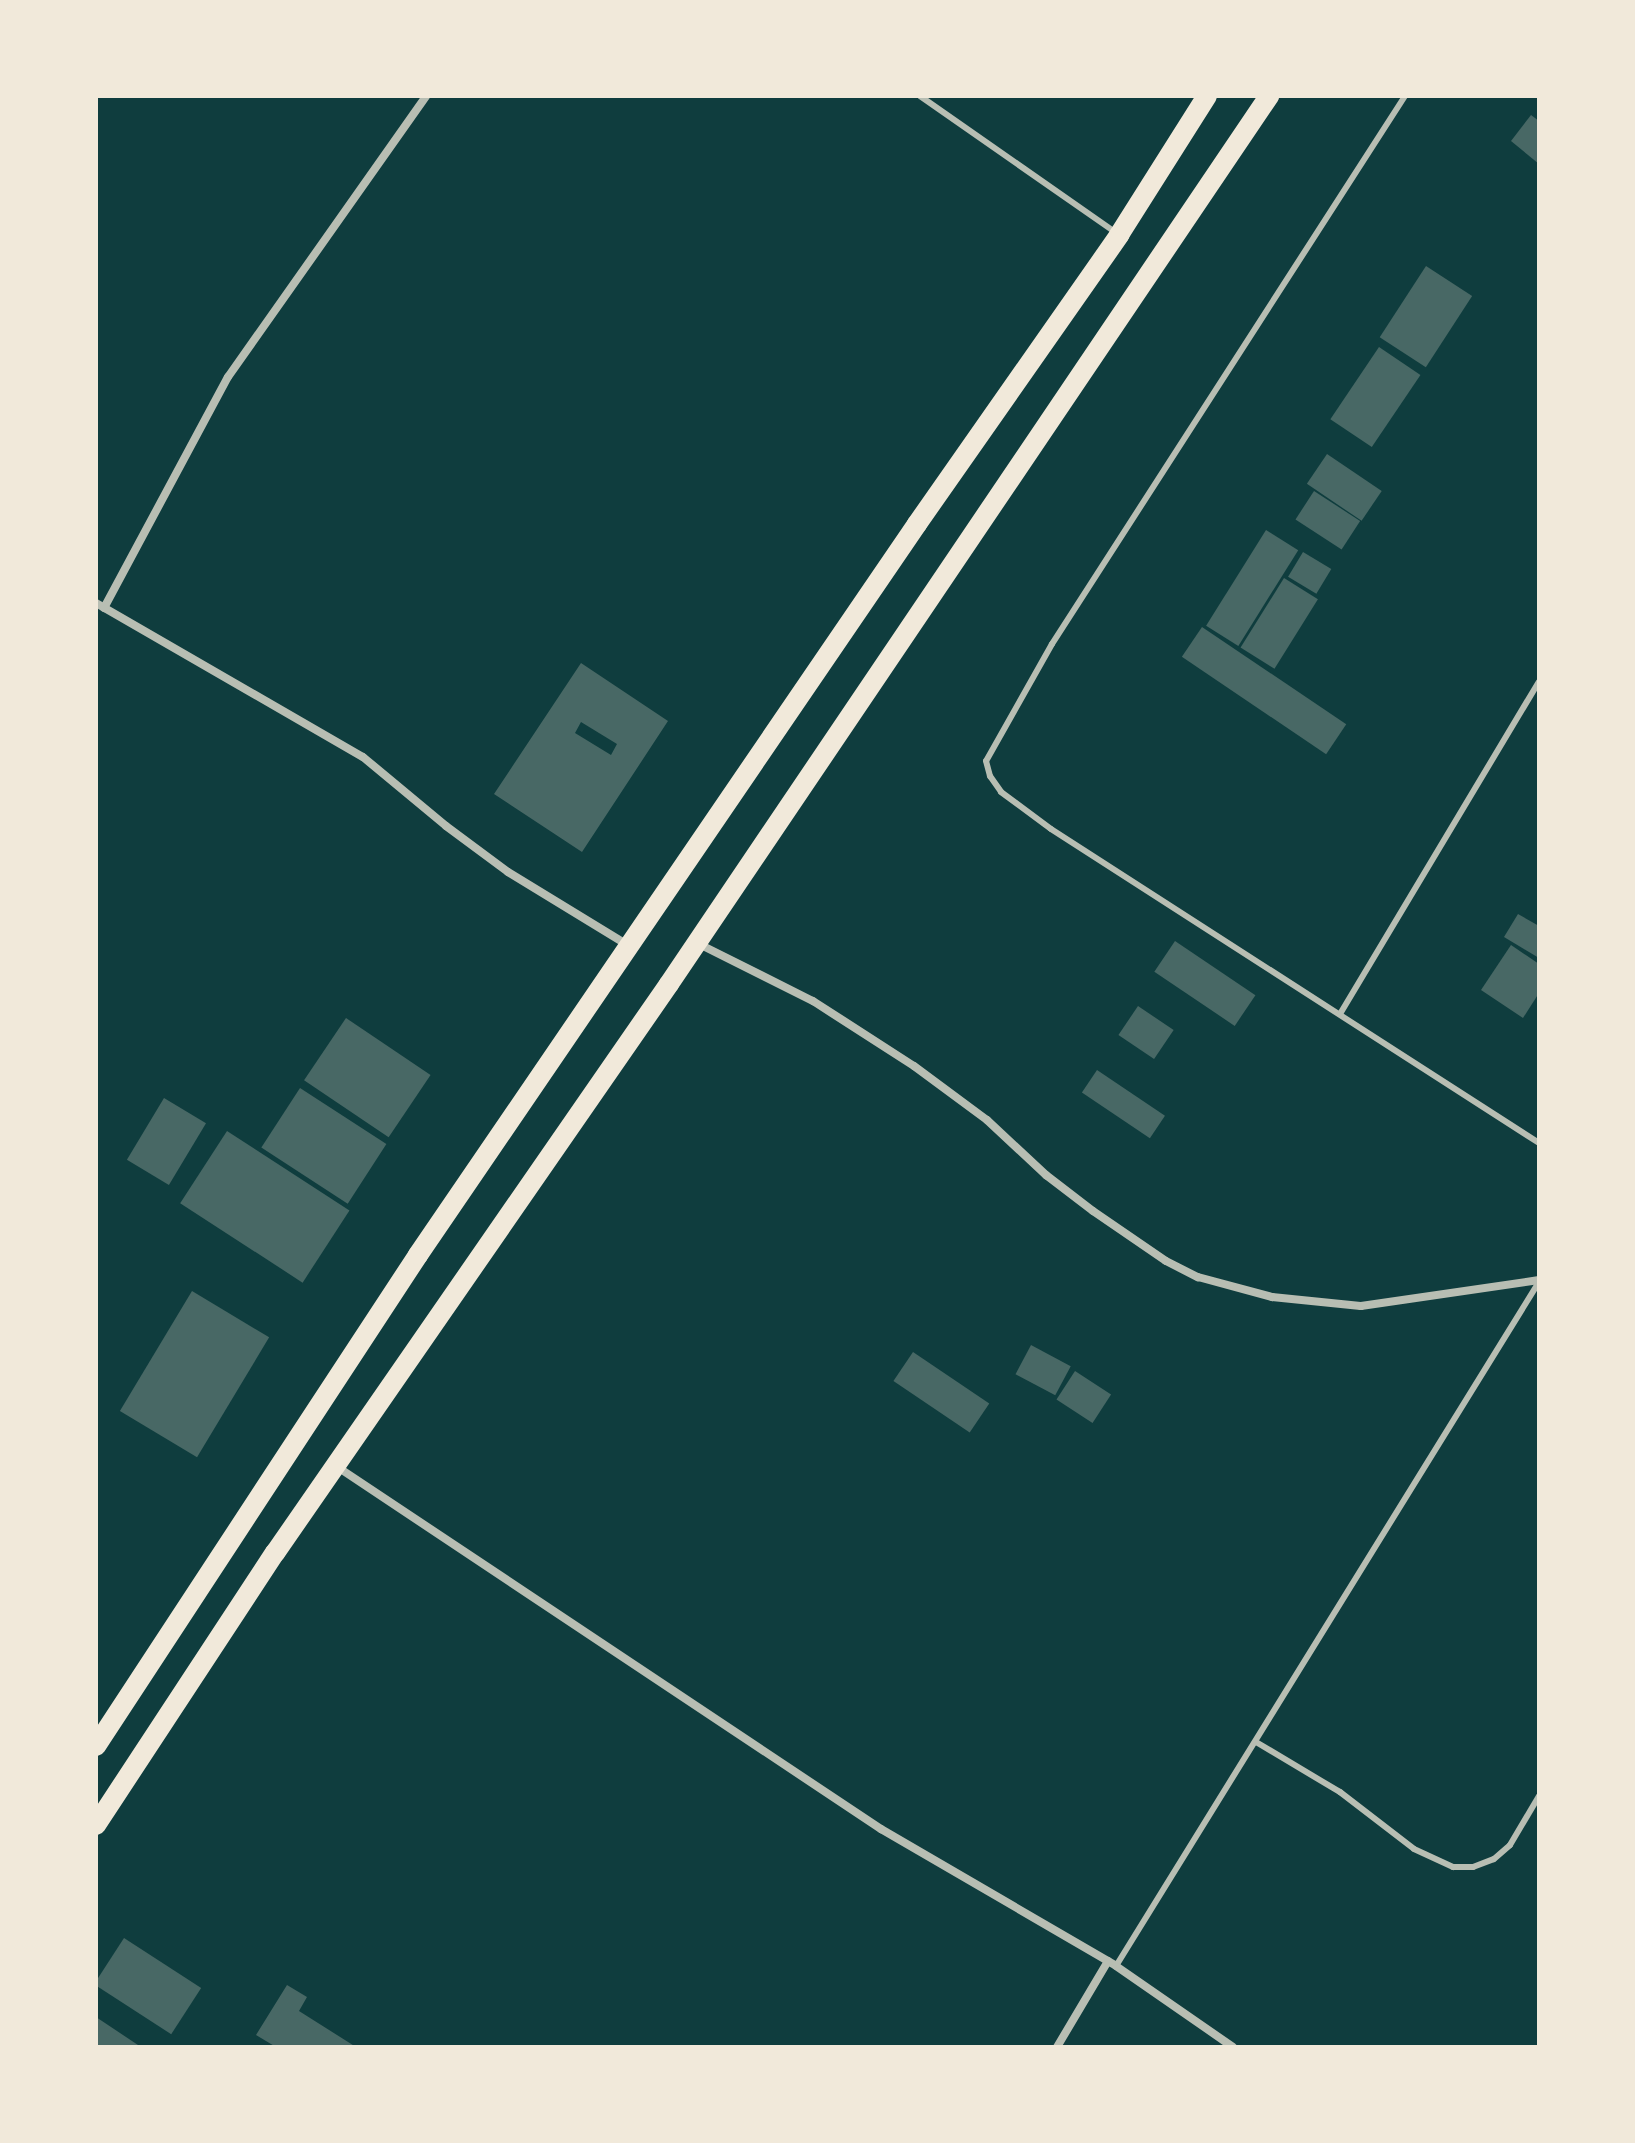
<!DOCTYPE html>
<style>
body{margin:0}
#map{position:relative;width:1635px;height:2143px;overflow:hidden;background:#0f3d3e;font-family:Arial,sans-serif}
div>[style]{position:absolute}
.building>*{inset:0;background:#486865;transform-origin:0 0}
.service>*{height:6px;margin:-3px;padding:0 3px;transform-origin:3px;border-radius:3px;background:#b8beb3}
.minor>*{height:8px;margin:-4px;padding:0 4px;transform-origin:4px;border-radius:4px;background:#b8beb3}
.primary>*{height:20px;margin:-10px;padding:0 10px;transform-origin:10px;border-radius:10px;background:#f1e9da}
span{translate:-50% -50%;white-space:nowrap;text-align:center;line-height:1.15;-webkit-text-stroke:8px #f1e9da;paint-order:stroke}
.frame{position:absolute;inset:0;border:98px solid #f1e9da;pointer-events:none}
</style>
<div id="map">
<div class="building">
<div style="clip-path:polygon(1531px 115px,1539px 121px,1539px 164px,1511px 141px)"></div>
<div style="left:1426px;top:266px;width:55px;height:85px;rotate:33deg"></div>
<div style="left:1379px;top:347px;width:50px;height:87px;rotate:34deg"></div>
<div style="left:1327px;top:454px;width:66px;height:36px;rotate:34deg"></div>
<div style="left:1314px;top:491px;width:55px;height:34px;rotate:33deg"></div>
<div style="left:1266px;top:530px;width:38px;height:113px;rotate:32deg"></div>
<div style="left:1303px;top:552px;width:33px;height:29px;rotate:31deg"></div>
<div style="left:1284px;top:578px;width:40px;height:82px;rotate:32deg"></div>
<div style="left:1202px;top:627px;width:174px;height:36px;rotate:34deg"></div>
<div style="clip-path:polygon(evenodd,581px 663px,668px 721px,582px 852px,494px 794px,581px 663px,581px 722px,617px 744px,611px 755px,575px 733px,581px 722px)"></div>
<div style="clip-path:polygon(1518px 914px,1539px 926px,1539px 958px,1504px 937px)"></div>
<div style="left:1175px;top:941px;width:97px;height:37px;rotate:34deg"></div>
<div style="clip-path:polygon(1511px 945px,1539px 964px,1539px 993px,1523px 1018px,1481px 990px)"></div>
<div style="left:1138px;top:1006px;width:43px;height:35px;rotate:34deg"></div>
<div style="left:346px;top:1018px;width:102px;height:75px;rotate:34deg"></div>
<div style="left:1097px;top:1070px;width:82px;height:27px;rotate:34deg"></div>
<div style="left:300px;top:1088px;width:103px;height:71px;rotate:33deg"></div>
<div style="left:164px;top:1098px;width:49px;height:72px;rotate:31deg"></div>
<div style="left:227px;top:1131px;width:146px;height:86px;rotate:33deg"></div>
<div style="left:192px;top:1291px;width:90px;height:140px;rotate:31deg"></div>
<div style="left:1031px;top:1345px;width:45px;height:33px;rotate:28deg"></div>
<div style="left:913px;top:1352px;width:92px;height:35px;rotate:34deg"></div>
<div style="left:1075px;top:1371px;width:43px;height:34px;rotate:33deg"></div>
<div style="left:124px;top:1938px;width:92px;height:55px;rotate:33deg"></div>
<div style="clip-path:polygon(287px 1985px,307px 1997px,299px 2011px,356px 2047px,276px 2047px,256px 2035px)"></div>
<div style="clip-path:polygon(96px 2017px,141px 2047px,96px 2047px)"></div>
</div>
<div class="service">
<div style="left:920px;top:96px;width:241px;rotate:34.9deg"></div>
<div style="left:1405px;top:96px;width:652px;rotate:122.79deg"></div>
<div style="left:1052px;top:644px;width:134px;rotate:119.4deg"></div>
<div style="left:986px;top:761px;width:16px;rotate:75deg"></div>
<div style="left:990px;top:776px;width:19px;rotate:55deg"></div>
<div style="left:1001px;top:792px;width:62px;rotate:36.5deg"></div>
<div style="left:1051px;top:829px;width:580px;rotate:32.76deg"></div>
<div style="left:1340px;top:1014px;width:387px;rotate:-59.1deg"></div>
<div style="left:1256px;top:1742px;width:98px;rotate:30.8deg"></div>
<div style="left:1340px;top:1792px;width:93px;rotate:37.6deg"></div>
<div style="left:1414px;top:1849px;width:43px;rotate:24.8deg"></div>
<div style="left:1453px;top:1867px;width:20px"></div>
<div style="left:1473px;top:1867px;width:22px;rotate:-21deg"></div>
<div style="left:1494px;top:1859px;width:21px;rotate:-41deg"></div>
<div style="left:1510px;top:1845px;width:57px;rotate:-59.4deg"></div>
<div style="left:1116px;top:1966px;width:804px;rotate:-58.27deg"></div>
</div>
<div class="minor">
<div style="left:96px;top:603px;width:308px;rotate:30deg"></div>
<div style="left:363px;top:757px;width:108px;rotate:39.7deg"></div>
<div style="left:446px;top:826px;width:77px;rotate:36.6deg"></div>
<div style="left:508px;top:872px;width:142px;rotate:31.4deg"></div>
<div style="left:104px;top:608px;width:262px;rotate:-61.8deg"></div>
<div style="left:228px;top:377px;width:344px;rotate:-54.8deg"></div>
<div style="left:697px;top:943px;width:130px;rotate:26.6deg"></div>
<div style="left:813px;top:1001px;width:120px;rotate:32.8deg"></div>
<div style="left:914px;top:1066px;width:91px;rotate:36.5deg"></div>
<div style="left:987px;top:1120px;width:81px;rotate:43deg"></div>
<div style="left:1046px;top:1175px;width:59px;rotate:37.5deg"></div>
<div style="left:1093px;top:1211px;width:88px;rotate:34.4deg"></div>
<div style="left:1166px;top:1261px;width:36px;rotate:27deg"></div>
<div style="left:1198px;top:1277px;width:77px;rotate:15.1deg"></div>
<div style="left:1272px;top:1297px;width:89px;rotate:5.8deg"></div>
<div style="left:1361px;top:1306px;width:180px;rotate:-8.3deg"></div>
<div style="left:336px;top:1466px;width:655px;rotate:33.67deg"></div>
<div style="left:881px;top:1829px;width:272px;rotate:30.2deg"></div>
<div style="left:1116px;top:1966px;width:142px;rotate:34.7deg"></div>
<div style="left:1057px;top:2047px;width:100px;rotate:-59.3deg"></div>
</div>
<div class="primary">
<div style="left:96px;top:1746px;width:587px;rotate:-56.74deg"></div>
<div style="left:418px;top:1255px;width:885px;rotate:-55.68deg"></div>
<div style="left:917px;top:524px;width:353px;rotate:-55deg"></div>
<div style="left:1119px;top:235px;width:165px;rotate:-57.7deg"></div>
<div style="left:96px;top:1825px;width:326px;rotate:-56.7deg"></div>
<div style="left:275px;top:1553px;width:692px;rotate:-55.3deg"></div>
<div style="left:669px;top:984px;width:1072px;rotate:-55.95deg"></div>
</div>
<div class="frame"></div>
</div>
